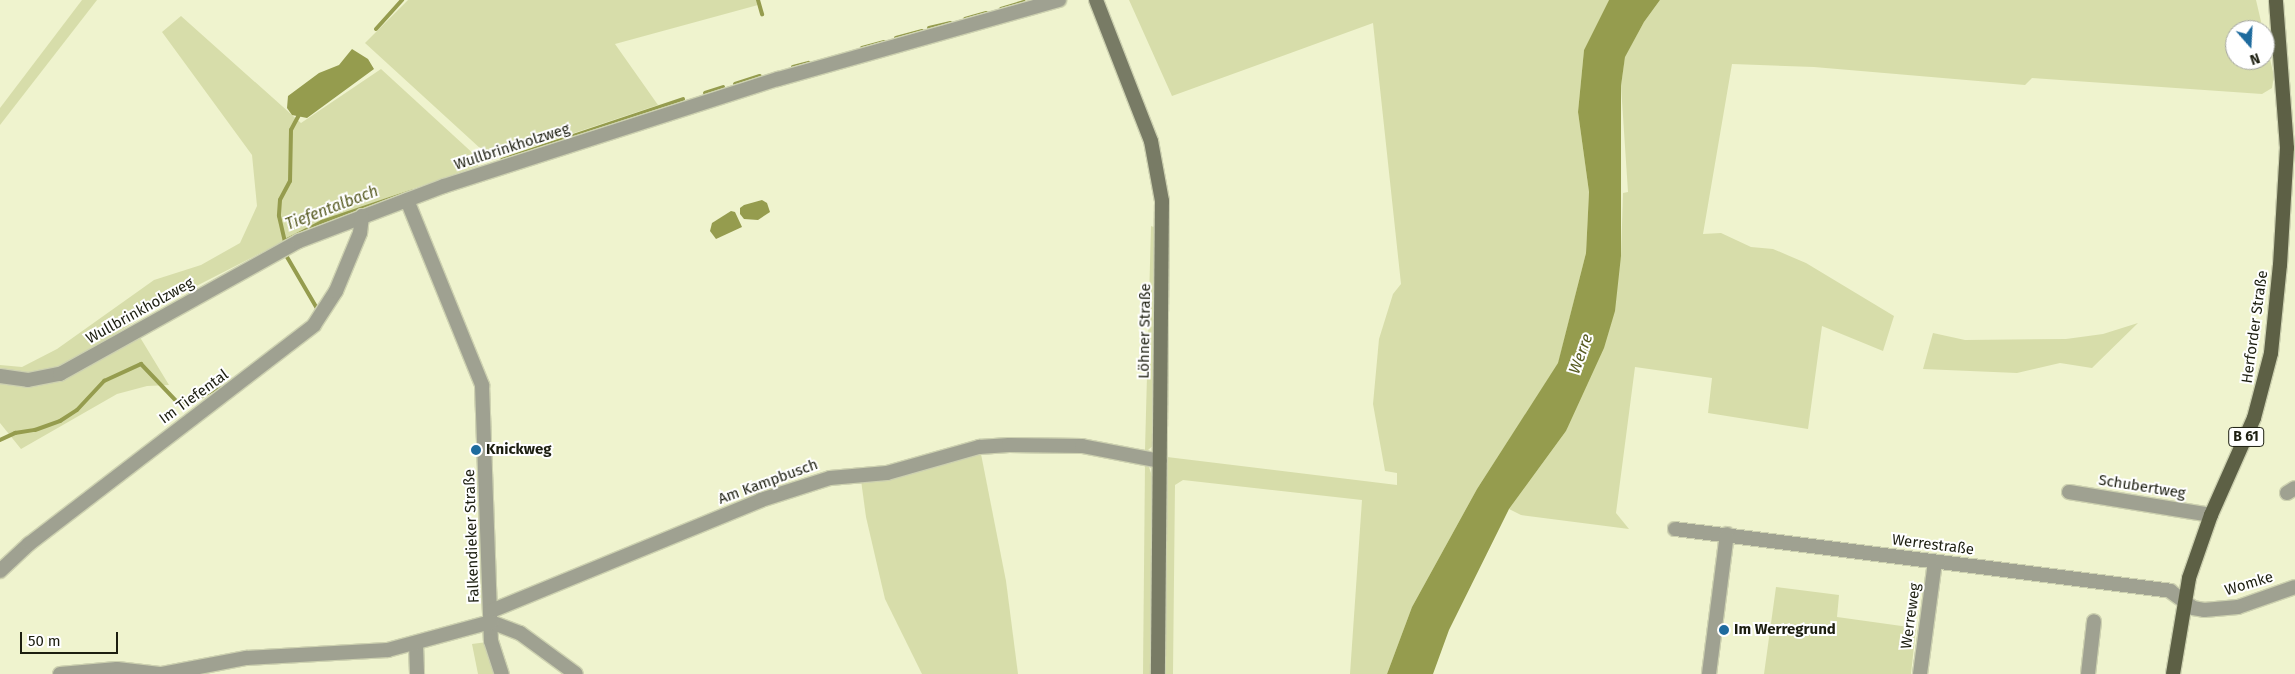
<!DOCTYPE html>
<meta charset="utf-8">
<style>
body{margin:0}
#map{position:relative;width:2295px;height:674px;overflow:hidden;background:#eff3ce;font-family:"Fira Sans",sans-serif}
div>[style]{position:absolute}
.green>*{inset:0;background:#d7ddaa}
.water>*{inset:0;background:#959c4e}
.stream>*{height:4px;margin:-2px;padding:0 2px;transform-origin:2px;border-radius:2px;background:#959c4e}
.roads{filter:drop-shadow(1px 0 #cdd1b0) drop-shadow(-1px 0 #cdd1b0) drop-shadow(0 1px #cdd1b0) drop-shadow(0 -1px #cdd1b0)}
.minor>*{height:14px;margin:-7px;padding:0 7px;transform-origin:7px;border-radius:7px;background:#9fa191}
.secondary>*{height:14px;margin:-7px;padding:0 7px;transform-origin:7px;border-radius:7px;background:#787b65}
.primary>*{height:14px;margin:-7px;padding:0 7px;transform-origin:7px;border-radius:7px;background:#5d6045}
.dots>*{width:14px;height:14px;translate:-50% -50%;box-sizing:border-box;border:2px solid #fff;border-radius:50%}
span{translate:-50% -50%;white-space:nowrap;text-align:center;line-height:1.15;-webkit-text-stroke:4px #fff;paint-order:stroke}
.shield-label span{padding:1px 4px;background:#fff;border:1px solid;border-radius:4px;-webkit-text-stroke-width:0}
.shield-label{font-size:14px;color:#1c1e10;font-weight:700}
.street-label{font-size:15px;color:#1c1e10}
.poi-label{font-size:15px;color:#1c1e10;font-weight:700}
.left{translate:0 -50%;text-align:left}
.water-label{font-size:16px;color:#575b22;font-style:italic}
.north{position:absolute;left:2225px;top:20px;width:50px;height:50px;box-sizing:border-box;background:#fff;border:1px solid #a4a59f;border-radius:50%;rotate:161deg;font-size:14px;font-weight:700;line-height:20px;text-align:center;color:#1c1e10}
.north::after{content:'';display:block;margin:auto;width:18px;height:22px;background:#1e6b9e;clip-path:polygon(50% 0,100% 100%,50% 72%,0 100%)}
.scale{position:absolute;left:20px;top:632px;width:98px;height:22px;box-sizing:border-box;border:2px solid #1c1e10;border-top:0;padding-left:6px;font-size:15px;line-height:18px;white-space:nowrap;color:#1c1e10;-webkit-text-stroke:4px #fff;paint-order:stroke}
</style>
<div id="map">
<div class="green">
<div style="clip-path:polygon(82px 0,97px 0,0 125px,0 108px)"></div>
<div style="clip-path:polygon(408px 0,757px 0,758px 5px,615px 44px,658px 105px,493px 160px,365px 43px)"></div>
<div style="clip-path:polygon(1129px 0,1609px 0,1584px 50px,1578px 112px,1589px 192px,1586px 253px,1558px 364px,1477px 489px,1412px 607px,1387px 674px,1350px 674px,1362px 500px,1183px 480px,1175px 485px,1173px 674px,1165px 674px,1167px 457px,1397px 485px,1397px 473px,1385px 471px,1373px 404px,1379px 339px,1393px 294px,1401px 284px,1373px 23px,1172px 96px)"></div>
<div style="clip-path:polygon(1660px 0,2256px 0,2263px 30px,2235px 30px,2235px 60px,2265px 60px,2265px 38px,2274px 76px,2272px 88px,2262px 94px,2032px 78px,2025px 85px,1814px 67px,1732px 64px,1703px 234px,1721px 233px,1751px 247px,1773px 249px,1806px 263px,1894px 316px,1883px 351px,1822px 326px,1808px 429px,1708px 413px,1712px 378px,1635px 367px,1616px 513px,1629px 529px,1521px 515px,1509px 509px,1566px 431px,1621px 256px,1623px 193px,1628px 192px,1621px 86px,1625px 56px,1644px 22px)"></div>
<div style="clip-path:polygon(181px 16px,301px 123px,381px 69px,477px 157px,478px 166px,327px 219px,167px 301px,58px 371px,36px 377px,0 372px,0 365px,22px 367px,57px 349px,154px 280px,201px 265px,240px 243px,257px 206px,252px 155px,162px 32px)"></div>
<div style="clip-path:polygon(1151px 226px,1156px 228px,1154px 445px,1148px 450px,1145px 450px)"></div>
<div style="clip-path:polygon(2138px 323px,2092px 368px,2060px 363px,2017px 373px,1923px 369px,1933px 333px,1965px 340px,2066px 339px,2103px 334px)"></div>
<div style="clip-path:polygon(138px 334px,169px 385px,147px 386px,117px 394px,21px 449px,0 423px,0 382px,35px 385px)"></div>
<div style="clip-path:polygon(981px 454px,1006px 581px,1018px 674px,922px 674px,885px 599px,866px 517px,861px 480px)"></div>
<div style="clip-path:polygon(1145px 464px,1149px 467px,1154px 482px,1152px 674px,1143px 674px)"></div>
<div style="clip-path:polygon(1776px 587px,1839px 595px,1837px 617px,1916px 628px,1911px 674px,1764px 674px)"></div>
<div style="clip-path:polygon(487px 642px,495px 674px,478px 674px,472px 644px)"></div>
</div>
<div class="water">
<div style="clip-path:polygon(1609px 0,1660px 0,1644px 22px,1625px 57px,1621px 86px,1621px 256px,1615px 311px,1604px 348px,1566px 431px,1509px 509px,1449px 630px,1433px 674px,1387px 674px,1412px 607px,1477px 489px,1558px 363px,1586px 253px,1589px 192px,1578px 112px,1584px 50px)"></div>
<div style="clip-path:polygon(352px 49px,368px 59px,374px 69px,307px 118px,292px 115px,287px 108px,288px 96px,319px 73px,339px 65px)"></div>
<div style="clip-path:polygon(762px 200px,767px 203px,770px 212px,758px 220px,744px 219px,740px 214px,740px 208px,744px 205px)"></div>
<div style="clip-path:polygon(731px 211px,735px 212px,742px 227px,716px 239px,710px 231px,712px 223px)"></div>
</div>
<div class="stream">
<div style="left:758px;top:0;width:15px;rotate:74deg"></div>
<div style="left:1001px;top:9px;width:24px;rotate:-17deg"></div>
<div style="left:965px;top:19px;width:22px;rotate:-16deg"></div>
<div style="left:929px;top:28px;width:22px;rotate:-13deg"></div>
<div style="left:376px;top:29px;width:39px;rotate:-48deg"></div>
<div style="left:896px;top:38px;width:27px;rotate:-15deg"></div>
<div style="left:862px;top:48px;width:23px;rotate:-15deg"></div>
<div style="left:793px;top:67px;width:16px;rotate:-15deg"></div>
<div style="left:735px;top:84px;width:26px;rotate:-18deg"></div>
<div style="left:705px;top:93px;width:19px;rotate:-18deg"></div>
<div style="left:300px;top:113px;width:19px;rotate:118deg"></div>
<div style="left:291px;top:130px;width:51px;rotate:91.1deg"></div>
<div style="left:290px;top:181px;width:21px;rotate:118deg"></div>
<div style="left:280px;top:200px;width:16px;rotate:94deg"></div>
<div style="left:279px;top:216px;width:26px;rotate:77deg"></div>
<div style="left:285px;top:241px;width:42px;rotate:-27.2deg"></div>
<div style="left:322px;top:222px;width:96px;rotate:-18.8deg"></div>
<div style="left:502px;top:160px;width:191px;rotate:-18.6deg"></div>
<div style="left:287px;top:257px;width:61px;rotate:59.7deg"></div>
<div style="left:0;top:440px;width:17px;rotate:-25deg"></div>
<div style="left:15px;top:433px;width:20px;rotate:-9deg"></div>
<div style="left:35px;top:430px;width:27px;rotate:-20deg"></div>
<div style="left:60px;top:421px;width:20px;rotate:-33deg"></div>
<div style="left:77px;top:410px;width:40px;rotate:-47deg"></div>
<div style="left:104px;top:381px;width:41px;rotate:-24.7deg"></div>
<div style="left:141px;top:364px;width:52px;rotate:46.5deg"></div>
<div style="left:177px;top:402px;width:11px;rotate:10deg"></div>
<div style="left:188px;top:404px;width:35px;rotate:-29deg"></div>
</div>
<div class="roads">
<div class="minor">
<div style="left:407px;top:200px;width:200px;rotate:67.9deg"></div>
<div style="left:482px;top:385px;width:256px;rotate:88deg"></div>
<div style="left:491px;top:641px;width:35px;rotate:72deg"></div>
<div style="left:0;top:376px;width:28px;rotate:8deg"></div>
<div style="left:28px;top:380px;width:33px;rotate:-11deg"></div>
<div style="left:60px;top:374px;width:274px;rotate:-29.1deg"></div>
<div style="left:299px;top:241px;width:155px;rotate:-20.8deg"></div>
<div style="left:444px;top:186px;width:351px;rotate:-17.8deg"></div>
<div style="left:778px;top:79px;width:292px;rotate:-15.7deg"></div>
<div style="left:2069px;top:492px;width:144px;rotate:9.2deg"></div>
<div style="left:2287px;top:493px;width:9px;rotate:-32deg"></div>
<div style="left:1675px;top:529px;width:499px;rotate:7.1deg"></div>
<div style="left:2170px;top:591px;width:29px;rotate:36deg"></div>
<div style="left:2193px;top:608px;width:11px;rotate:10deg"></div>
<div style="left:2204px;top:610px;width:34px;rotate:-5deg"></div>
<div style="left:2238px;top:607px;width:60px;rotate:-19.3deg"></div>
<div style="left:0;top:571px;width:40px;rotate:-43deg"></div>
<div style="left:29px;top:544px;width:359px;rotate:-37.5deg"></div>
<div style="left:314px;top:325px;width:40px;rotate:-57.1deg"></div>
<div style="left:336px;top:291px;width:63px;rotate:-67.5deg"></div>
<div style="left:360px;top:233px;width:17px;rotate:-83deg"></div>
<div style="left:491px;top:611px;width:292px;rotate:-22.3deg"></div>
<div style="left:761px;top:500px;width:72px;rotate:-17.7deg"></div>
<div style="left:830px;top:478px;width:57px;rotate:-5deg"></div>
<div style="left:887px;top:473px;width:96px;rotate:-15.8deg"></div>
<div style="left:979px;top:447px;width:30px;rotate:-4deg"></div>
<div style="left:1009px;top:445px;width:73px;rotate:0.8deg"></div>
<div style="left:1082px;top:446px;width:79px;rotate:10.9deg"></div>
<div style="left:491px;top:622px;width:31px;rotate:21deg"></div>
<div style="left:520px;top:633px;width:69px;rotate:36.2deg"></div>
<div style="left:416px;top:644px;width:30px;rotate:88deg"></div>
<div style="left:60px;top:674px;width:57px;rotate:-5deg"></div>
<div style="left:117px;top:669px;width:43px;rotate:6.6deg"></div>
<div style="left:162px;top:674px;width:86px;rotate:-10.8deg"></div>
<div style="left:246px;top:658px;width:142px;rotate:-3.2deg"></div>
<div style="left:388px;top:650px;width:107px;rotate:-15.2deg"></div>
<div style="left:1709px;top:674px;width:141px;rotate:-82.7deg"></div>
<div style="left:1920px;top:674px;width:113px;rotate:-82.4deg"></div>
<div style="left:2088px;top:674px;width:53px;rotate:-83.5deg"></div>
</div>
<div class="secondary">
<div style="left:1096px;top:0;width:151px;rotate:68.7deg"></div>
<div style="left:1151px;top:141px;width:61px;rotate:79.6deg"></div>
<div style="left:1162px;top:201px;width:473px;rotate:90.5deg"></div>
</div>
<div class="primary">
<div style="left:2173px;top:674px;width:97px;rotate:-80.5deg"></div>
<div style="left:2189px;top:578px;width:67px;rotate:-70.8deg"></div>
<div style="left:2211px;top:515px;width:106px;rotate:-66.1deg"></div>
<div style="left:2254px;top:418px;width:67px;rotate:-75.3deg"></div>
<div style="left:2271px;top:353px;width:88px;rotate:-84.2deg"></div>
<div style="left:2280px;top:265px;width:117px;rotate:-86.6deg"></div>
<div style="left:2287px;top:148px;width:148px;rotate:-94.3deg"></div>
</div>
</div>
<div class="dots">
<div style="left:476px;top:450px;background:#1e6b9e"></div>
<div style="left:1724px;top:630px;background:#1e6b9e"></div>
</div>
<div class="shield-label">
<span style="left:2246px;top:437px">B 61</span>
</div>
<div class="street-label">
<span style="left:512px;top:147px;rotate:-18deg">Wullbrinkholzweg</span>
<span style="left:140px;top:311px;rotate:-29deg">Wullbrinkholzweg</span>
<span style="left:2255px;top:327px;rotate:-82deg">Herforder Straße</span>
<span style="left:1145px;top:331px;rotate:-89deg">Löhner Straße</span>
<span style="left:194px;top:397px;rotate:-36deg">Im Tiefental</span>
<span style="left:768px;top:482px;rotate:-20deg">Am Kampbusch</span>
<span style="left:2142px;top:487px;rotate:9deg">Schubertweg</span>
<span style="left:472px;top:536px;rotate:-92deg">Falkendieker Straße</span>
<span style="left:1933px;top:545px;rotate:7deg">Werrestraße</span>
<span style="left:2249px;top:584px;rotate:-17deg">Womke</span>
<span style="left:1911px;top:616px;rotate:-82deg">Werreweg</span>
</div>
<div class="poi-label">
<span class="left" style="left:486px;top:450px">Knickweg</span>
<span class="left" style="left:1734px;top:630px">Im Werregrund</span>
</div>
<div class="water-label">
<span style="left:332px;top:208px;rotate:-21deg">Tiefentalbach</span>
<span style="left:1581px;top:354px;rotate:-70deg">Werre</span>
</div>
<div class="north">N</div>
<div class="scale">50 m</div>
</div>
